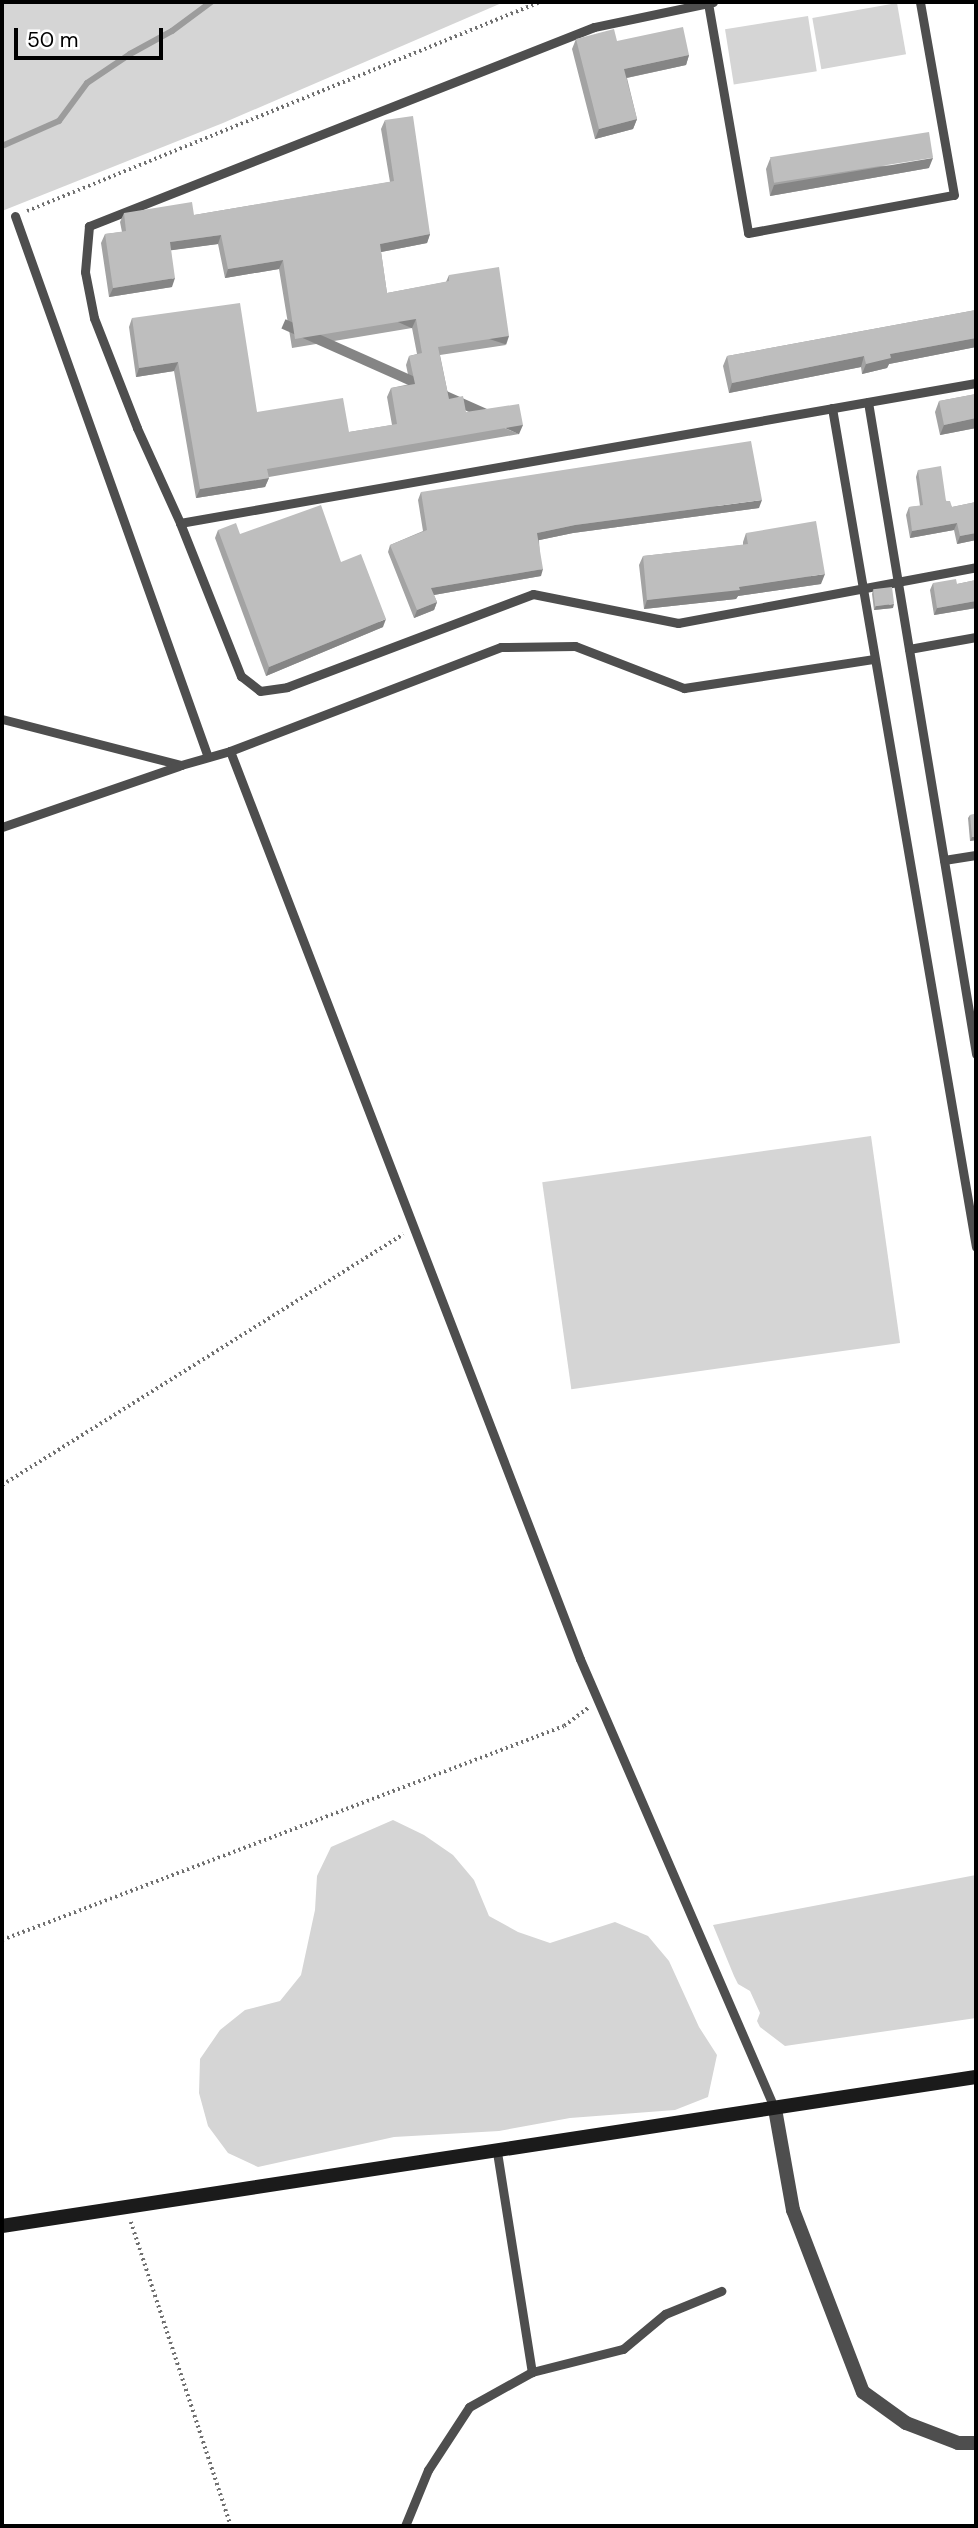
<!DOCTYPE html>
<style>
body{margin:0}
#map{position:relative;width:978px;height:2528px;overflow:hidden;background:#fff;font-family:"DM Sans",sans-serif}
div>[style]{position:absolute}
.green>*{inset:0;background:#d5d5d5;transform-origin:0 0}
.stream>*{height:6px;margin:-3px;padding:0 3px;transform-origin:3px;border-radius:3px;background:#9c9c9c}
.path>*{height:3.5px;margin-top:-1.75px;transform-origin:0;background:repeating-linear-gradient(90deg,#707070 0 2px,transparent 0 5.5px)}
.lane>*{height:9px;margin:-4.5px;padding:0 4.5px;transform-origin:4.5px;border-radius:4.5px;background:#4e4e4e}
.street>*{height:14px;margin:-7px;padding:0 7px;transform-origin:7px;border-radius:7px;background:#4e4e4e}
.secondary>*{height:14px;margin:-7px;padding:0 7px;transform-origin:7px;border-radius:7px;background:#1b1b1b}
.wall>*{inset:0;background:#a3a3a3}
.shaded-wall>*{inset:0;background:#858585;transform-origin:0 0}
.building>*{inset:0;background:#bebebe;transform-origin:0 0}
span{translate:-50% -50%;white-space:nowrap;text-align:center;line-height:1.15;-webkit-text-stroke:5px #fff;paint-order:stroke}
.frame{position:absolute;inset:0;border:4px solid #000;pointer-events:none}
.scale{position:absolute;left:14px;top:28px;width:149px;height:32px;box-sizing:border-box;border:4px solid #000;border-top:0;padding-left:9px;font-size:21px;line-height:24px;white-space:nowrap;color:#000;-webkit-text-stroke:5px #fff;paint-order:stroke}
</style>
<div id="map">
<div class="green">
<div style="clip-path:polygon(2px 2px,504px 2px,223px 123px,2px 211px)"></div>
<div style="left:897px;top:3px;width:52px;height:86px;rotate:80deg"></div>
<div style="left:808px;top:16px;width:56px;height:84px;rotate:81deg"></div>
<div style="left:871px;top:1136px;width:209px;height:332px;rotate:82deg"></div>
<div style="clip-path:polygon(393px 1820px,424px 1835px,453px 1855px,474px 1880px,489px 1916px,518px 1932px,550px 1943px,615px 1922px,648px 1936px,669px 1961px,699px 2027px,717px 2055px,708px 2097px,675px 2110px,570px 2118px,499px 2131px,394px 2137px,258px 2167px,228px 2153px,208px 2126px,199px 2093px,200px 2059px,220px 2030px,245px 2010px,280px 2001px,301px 1975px,315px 1910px,317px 1876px,331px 1847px)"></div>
<div style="clip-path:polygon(976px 1875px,976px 2018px,785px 2046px,760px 2027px,757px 2021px,760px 2013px,750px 1991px,738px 1984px,734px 1976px,713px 1925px)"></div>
</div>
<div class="stream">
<div style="left:2px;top:146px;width:62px;rotate:-23.7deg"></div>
<div style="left:59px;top:121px;width:47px;rotate:-53.6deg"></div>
<div style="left:87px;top:83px;width:52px;rotate:-34deg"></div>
<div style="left:130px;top:54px;width:48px;rotate:-28.7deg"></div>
<div style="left:172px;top:31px;width:49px;rotate:-36.6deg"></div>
</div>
<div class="path">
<div style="left:27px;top:211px;width:554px;rotate:-22.17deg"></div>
<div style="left:2px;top:1485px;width:473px;rotate:-32deg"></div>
<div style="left:2px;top:1940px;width:601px;rotate:-20.85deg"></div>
<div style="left:564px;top:1726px;width:30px;rotate:-37deg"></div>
<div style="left:131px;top:2222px;width:320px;rotate:71.8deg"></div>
</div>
<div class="lane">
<div style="left:713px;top:2px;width:122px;rotate:168.1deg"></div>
<div style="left:594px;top:27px;width:543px;rotate:158.49deg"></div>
<div style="left:89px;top:226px;width:46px;rotate:95deg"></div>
<div style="left:85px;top:272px;width:47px;rotate:78.9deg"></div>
<div style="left:94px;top:318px;width:118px;rotate:68.6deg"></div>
<div style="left:137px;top:428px;width:104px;rotate:65.6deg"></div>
<div style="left:180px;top:523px;width:165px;rotate:68.3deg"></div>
<div style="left:241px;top:676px;width:24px;rotate:38deg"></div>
<div style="left:260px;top:691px;width:27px;rotate:-8deg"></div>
<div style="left:287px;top:687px;width:263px;rotate:-20.7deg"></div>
<div style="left:533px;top:594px;width:148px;rotate:11.3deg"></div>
<div style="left:678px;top:623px;width:303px;rotate:-10.6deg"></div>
<div style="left:708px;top:3px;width:233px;rotate:80.1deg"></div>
<div style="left:748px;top:233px;width:209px;rotate:-10.5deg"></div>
<div style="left:954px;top:195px;width:196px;rotate:-100deg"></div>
<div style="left:15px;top:216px;width:574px;rotate:70.37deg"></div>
<div style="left:868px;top:402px;width:661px;rotate:80.59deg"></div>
<div style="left:832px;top:408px;width:851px;rotate:80.26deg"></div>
<div style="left:180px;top:523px;width:808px;rotate:-9.98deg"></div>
<div style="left:909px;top:649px;width:68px;rotate:-10.2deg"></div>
<div style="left:2px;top:719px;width:185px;rotate:14.4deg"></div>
<div style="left:181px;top:765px;width:51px;rotate:-15.9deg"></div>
<div style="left:230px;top:751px;width:290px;rotate:-21deg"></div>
<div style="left:501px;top:647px;width:74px;rotate:-0.8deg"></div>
<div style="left:575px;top:646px;width:117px;rotate:21.1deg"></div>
<div style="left:684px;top:688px;width:191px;rotate:-8.7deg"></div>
<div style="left:230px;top:751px;width:973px;rotate:68.92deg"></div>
<div style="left:580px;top:1659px;width:490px;rotate:66.6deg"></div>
<div style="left:2px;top:827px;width:187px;rotate:-19deg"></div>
<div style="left:944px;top:860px;width:32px;rotate:-9deg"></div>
<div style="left:497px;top:2152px;width:223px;rotate:81deg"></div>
<div style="left:532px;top:2372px;width:94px;rotate:-14.2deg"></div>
<div style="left:623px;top:2349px;width:55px;rotate:-39.8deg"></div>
<div style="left:665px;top:2314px;width:61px;rotate:-22.3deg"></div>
<div style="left:405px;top:2526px;width:61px;rotate:-67.7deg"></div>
<div style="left:428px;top:2470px;width:75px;rotate:-56.9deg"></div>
<div style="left:469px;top:2407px;width:72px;rotate:-29.1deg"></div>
</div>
<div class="street">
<div style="left:775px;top:2109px;width:103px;rotate:79.9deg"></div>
<div style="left:793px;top:2210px;width:195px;rotate:69deg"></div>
<div style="left:863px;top:2392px;width:53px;rotate:35.8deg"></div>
<div style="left:906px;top:2423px;width:56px;rotate:21deg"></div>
<div style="left:958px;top:2443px;width:18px"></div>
</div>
<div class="secondary">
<div style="left:2px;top:2226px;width:985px;rotate:-8.7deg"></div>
</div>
<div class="wall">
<div style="clip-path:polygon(576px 39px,617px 41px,689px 55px,686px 65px,627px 78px,637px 119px,633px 129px,595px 139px,572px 49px)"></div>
<div style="clip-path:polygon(385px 120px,430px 234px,427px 243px,381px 252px,387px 293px,446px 282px,449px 275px,506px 345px,440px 355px,449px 399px,466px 412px,519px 434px,269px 477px,265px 487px,196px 498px,174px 371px,136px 377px,129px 327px,132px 318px,257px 412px,349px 432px,392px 425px,387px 397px,391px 388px,410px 384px,406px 365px,409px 356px,417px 354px,412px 328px,292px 348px,279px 269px,225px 278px,218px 244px,171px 250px,172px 287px,109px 297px,101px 243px,105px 234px,122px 232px,120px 222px,124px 213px,194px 215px,390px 182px,381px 129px)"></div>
<div style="clip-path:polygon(770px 159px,929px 168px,770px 196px,766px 169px)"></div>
<div style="clip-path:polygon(976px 310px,976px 347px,889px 364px,887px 368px,862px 374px,861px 367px,729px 393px,723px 366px,727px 356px)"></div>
<div style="clip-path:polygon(976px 394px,976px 428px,940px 435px,935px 412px,939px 401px)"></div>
<div style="clip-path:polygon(918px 470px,952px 507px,976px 502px,976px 540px,957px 544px,954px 530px,910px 538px,906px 515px,909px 507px,920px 506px,916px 477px)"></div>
<div style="clip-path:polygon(421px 492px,759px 508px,573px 533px,539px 540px,541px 576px,434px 595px,437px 602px,434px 610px,414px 618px,388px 552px,390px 545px,423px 531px,418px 500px)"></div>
<div style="clip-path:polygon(218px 530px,240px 534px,341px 562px,383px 627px,266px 676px,215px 538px)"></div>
<div style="clip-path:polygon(746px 533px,821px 584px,738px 596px,736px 599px,644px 609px,639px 565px,643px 556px,743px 545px,743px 542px)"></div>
<div style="clip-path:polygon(976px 580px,976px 608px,934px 615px,930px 590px,933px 583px,957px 584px)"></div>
<div style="clip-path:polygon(873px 590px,893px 608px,874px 610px,872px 594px)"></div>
<div style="clip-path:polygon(976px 814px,976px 840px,970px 841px,968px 818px,970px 815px)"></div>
</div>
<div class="shaded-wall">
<div style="clip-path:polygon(689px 55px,686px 65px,621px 79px,624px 69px)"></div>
<div style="clip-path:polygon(637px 119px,633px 129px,595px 139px,599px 129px)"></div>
<div style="clip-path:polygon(933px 158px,929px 168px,770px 196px,774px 185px)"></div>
<div style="clip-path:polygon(430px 234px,427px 243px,376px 253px,380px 244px)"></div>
<div style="clip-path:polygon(221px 235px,218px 244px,166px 251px,170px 242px)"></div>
<div style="clip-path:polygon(283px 260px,279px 269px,225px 278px,228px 269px)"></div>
<div style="clip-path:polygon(175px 278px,172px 287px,109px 297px,113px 288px)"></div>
<div style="left:416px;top:319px;width:10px;height:123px;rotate:114deg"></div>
<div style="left:509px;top:336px;width:9px;height:72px;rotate:108deg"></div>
<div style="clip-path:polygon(976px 338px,976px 347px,889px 364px,887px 368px,862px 374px,866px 364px,890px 354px)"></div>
<div style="clip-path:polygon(864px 356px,861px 367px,729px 393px,732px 383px)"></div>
<div style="clip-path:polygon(178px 362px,174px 371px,136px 377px,139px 368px)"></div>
<div style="clip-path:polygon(976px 418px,976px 428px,940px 435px,944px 425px)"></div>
<div style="left:523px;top:425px;width:10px;height:260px;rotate:114deg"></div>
<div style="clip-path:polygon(269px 478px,265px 487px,196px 498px,200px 489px)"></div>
<div style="clip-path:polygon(762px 500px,759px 508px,573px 533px,535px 541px,537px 533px,575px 525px)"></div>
<div style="clip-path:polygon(957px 523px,954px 530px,910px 538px,912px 531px)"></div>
<div style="clip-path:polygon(976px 533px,976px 540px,957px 544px,960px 536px)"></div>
<div style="clip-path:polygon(543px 569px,541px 576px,428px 596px,431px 588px)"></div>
<div style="clip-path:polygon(825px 574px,821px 584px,738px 596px,736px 599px,644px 609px,647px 600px)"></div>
<div style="clip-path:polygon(976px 601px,976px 608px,934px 615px,937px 608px)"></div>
<div style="clip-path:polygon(437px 602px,434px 610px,414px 618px,417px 610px)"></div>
<div style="clip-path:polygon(894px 604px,893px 608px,874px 610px,876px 606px)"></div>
<div style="clip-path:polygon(386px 619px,383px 627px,266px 676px,269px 667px)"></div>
<div style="clip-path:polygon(972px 837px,976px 837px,976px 840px,970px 841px)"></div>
</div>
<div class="building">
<div style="clip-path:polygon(683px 27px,689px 55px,624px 69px,637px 119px,599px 129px,576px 39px,614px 29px,617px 41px)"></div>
<div style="clip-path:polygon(413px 116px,430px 234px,380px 244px,387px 293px,449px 281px,449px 275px,499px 267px,509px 336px,438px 347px,449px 399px,463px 396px,466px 412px,519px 404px,523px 425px,267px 469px,269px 478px,200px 489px,178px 362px,139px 368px,132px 318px,240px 303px,257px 412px,343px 398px,349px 432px,397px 424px,391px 388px,415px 384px,409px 356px,422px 353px,416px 319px,295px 339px,283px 260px,228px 269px,221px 235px,170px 242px,175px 278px,113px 288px,105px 234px,126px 231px,124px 213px,192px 202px,194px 215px,394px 181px,385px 120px)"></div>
<div style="left:929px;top:132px;width:26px;height:161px;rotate:81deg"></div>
<div style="clip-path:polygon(976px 310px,976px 338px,890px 354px,891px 358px,866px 364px,864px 356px,732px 383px,727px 356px)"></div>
<div style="clip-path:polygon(976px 394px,976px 418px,944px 425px,939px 401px)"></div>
<div style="clip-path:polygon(751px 441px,762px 500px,575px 525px,537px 533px,543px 569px,431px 588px,437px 602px,417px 610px,390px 545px,427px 530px,421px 492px)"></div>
<div style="clip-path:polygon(941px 466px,946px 501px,950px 501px,952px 507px,976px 502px,976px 533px,960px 536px,957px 523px,912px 531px,909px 507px,923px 505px,918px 470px)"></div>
<div style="clip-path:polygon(321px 505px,341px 562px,361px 554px,386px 619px,269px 667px,218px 530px,236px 523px,240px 534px)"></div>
<div style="clip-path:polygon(816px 521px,825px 574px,739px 587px,740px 590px,647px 600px,643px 556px,748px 544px,746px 533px)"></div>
<div style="clip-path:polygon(956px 579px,957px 584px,976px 580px,976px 601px,937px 608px,933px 583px)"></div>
<div style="left:892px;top:587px;width:17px;height:19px;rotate:83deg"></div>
<div style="clip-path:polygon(976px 814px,976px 837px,972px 837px,970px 815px)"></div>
</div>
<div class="frame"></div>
<div class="scale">50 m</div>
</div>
